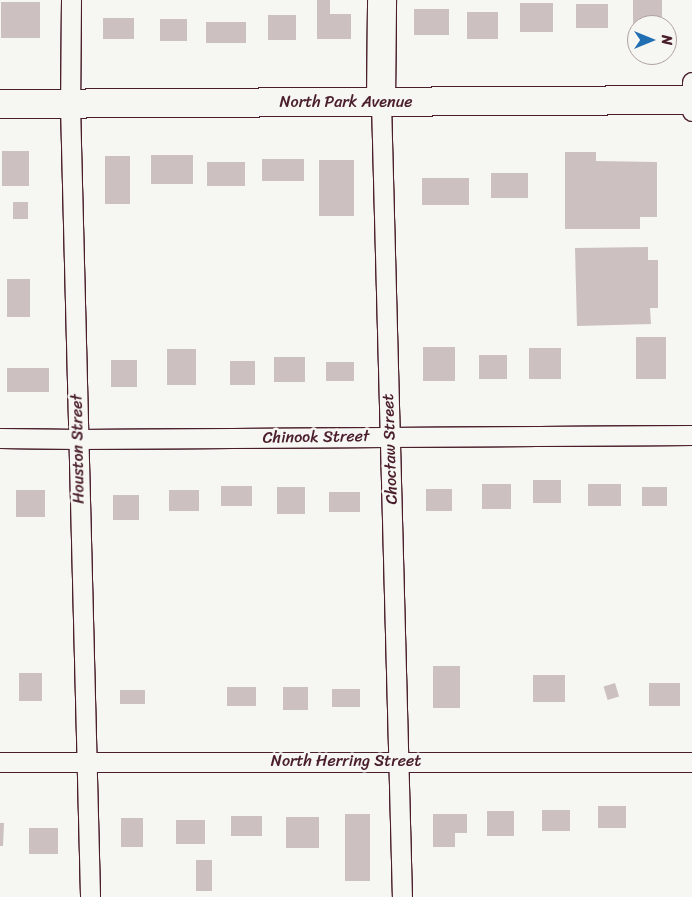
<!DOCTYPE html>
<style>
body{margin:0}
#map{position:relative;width:692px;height:897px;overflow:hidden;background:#f6f6f2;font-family:Sriracha,sans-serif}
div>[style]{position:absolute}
.building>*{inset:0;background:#ccc1c0;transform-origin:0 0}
.roads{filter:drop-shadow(1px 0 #4a1f2b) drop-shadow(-1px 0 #4a1f2b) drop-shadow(0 1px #4a1f2b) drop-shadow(0 -1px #4a1f2b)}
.street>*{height:19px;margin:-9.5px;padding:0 9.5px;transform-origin:9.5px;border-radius:9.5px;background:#f6f6f2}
.secondary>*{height:28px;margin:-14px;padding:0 14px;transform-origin:14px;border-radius:14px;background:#f6f6f2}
span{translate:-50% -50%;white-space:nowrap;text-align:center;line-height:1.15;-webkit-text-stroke:5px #f6f6f2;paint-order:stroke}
.street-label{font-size:16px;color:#4a1f2b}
.north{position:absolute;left:627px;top:15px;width:50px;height:50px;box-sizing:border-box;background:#f6f6f2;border:1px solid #b1a0a2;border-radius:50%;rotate:90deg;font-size:14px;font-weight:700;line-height:20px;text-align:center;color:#4a1f2b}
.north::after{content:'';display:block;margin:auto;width:18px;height:22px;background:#1f6fb2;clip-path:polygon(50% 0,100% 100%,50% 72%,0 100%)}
</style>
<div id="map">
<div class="building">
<div style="clip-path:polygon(317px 0,330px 0,330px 14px,351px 14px,351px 39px,317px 39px)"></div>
<div style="clip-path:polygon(633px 0,662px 0,662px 25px,637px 25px,637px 36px,633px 36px)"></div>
<div style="left:1px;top:2px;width:39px;height:36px"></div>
<div style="left:520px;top:3px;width:33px;height:29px"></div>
<div style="left:576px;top:4px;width:32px;height:24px"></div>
<div style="left:414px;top:9px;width:35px;height:26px"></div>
<div style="left:467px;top:12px;width:31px;height:27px"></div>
<div style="left:268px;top:15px;width:28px;height:25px"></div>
<div style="left:103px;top:18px;width:31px;height:21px"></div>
<div style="left:160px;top:19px;width:27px;height:22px"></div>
<div style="left:206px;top:22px;width:40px;height:21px"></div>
<div style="left:2px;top:151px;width:27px;height:35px"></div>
<div style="clip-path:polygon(565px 152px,596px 152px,596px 161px,657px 162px,657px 217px,640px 217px,640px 229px,565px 229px)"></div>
<div style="left:151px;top:155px;width:42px;height:29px"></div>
<div style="left:105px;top:156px;width:25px;height:48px"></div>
<div style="left:262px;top:159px;width:42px;height:22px"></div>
<div style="left:319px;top:160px;width:35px;height:56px"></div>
<div style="left:207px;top:162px;width:38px;height:24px"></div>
<div style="left:491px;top:173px;width:37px;height:25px"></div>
<div style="left:422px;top:178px;width:47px;height:27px"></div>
<div style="left:13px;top:202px;width:15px;height:17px"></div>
<div style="clip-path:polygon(648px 247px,648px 260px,658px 260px,658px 308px,650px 308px,651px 324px,577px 326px,575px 248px)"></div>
<div style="left:7px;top:279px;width:23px;height:38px"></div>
<div style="left:636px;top:337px;width:30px;height:42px"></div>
<div style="left:423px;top:347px;width:32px;height:34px"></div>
<div style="left:529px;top:348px;width:32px;height:31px"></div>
<div style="left:167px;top:349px;width:29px;height:36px"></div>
<div style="left:479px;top:355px;width:28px;height:24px"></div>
<div style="left:274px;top:357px;width:31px;height:25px"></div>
<div style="left:111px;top:360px;width:26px;height:27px"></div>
<div style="left:230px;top:361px;width:25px;height:24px"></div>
<div style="left:326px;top:362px;width:28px;height:19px"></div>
<div style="left:7px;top:368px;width:42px;height:24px"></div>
<div style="left:533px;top:480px;width:28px;height:23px"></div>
<div style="left:482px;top:484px;width:29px;height:25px"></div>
<div style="left:588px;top:484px;width:33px;height:22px"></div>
<div style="left:221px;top:486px;width:31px;height:20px"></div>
<div style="left:277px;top:487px;width:28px;height:27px"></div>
<div style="left:642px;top:487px;width:25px;height:19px"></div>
<div style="left:426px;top:489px;width:26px;height:22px"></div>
<div style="left:16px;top:490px;width:29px;height:27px"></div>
<div style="left:169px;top:490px;width:30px;height:21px"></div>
<div style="left:329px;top:492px;width:31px;height:20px"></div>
<div style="left:113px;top:495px;width:26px;height:25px"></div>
<div style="left:433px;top:666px;width:27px;height:42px"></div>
<div style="left:19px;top:673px;width:23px;height:28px"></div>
<div style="left:533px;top:675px;width:32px;height:27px"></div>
<div style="left:615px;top:683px;width:14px;height:12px;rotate:73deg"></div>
<div style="left:649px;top:683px;width:31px;height:23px"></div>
<div style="left:227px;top:687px;width:29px;height:19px"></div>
<div style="left:283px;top:687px;width:25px;height:23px"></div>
<div style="left:332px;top:689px;width:28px;height:18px"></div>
<div style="left:120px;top:690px;width:25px;height:14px"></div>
<div style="left:598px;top:806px;width:28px;height:22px"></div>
<div style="left:542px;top:810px;width:28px;height:21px"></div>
<div style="left:487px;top:811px;width:27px;height:25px"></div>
<div style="left:345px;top:814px;width:25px;height:67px"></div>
<div style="clip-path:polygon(433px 814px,467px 814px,467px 833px,455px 833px,455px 847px,433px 847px)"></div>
<div style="left:231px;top:816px;width:31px;height:20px"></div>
<div style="left:286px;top:817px;width:33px;height:31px"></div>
<div style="left:121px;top:818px;width:22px;height:29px"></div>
<div style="left:176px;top:820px;width:29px;height:24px"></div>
<div style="clip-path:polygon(0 823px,4px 823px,3px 846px,0 846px)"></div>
<div style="left:29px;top:828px;width:29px;height:26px"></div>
<div style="left:196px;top:860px;width:16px;height:31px"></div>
</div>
<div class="roads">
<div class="street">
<div style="left:71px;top:0;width:105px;rotate:90.5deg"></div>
<div style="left:70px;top:105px;width:792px;rotate:88.55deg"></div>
<div style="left:381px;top:102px;width:795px;rotate:88.49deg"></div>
<div style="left:692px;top:111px;width:29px;rotate:-90deg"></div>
<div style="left:0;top:438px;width:78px;rotate:0.7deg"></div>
<div style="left:78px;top:439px;width:614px;rotate:-0.37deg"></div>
<div style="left:0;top:762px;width:692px"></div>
</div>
<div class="secondary">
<div style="left:381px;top:102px;width:102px;rotate:-89.4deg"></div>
<div style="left:0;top:104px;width:692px;rotate:-0.33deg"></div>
</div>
</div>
<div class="street-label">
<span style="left:346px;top:102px">North Park Avenue</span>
<span style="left:316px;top:437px;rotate:-1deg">Chinook Street</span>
<span style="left:78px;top:449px;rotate:-91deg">Houston Street</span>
<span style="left:390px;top:449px;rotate:-92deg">Choctaw Street</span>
<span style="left:346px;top:761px">North Herring Street</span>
</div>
<div class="north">N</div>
</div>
